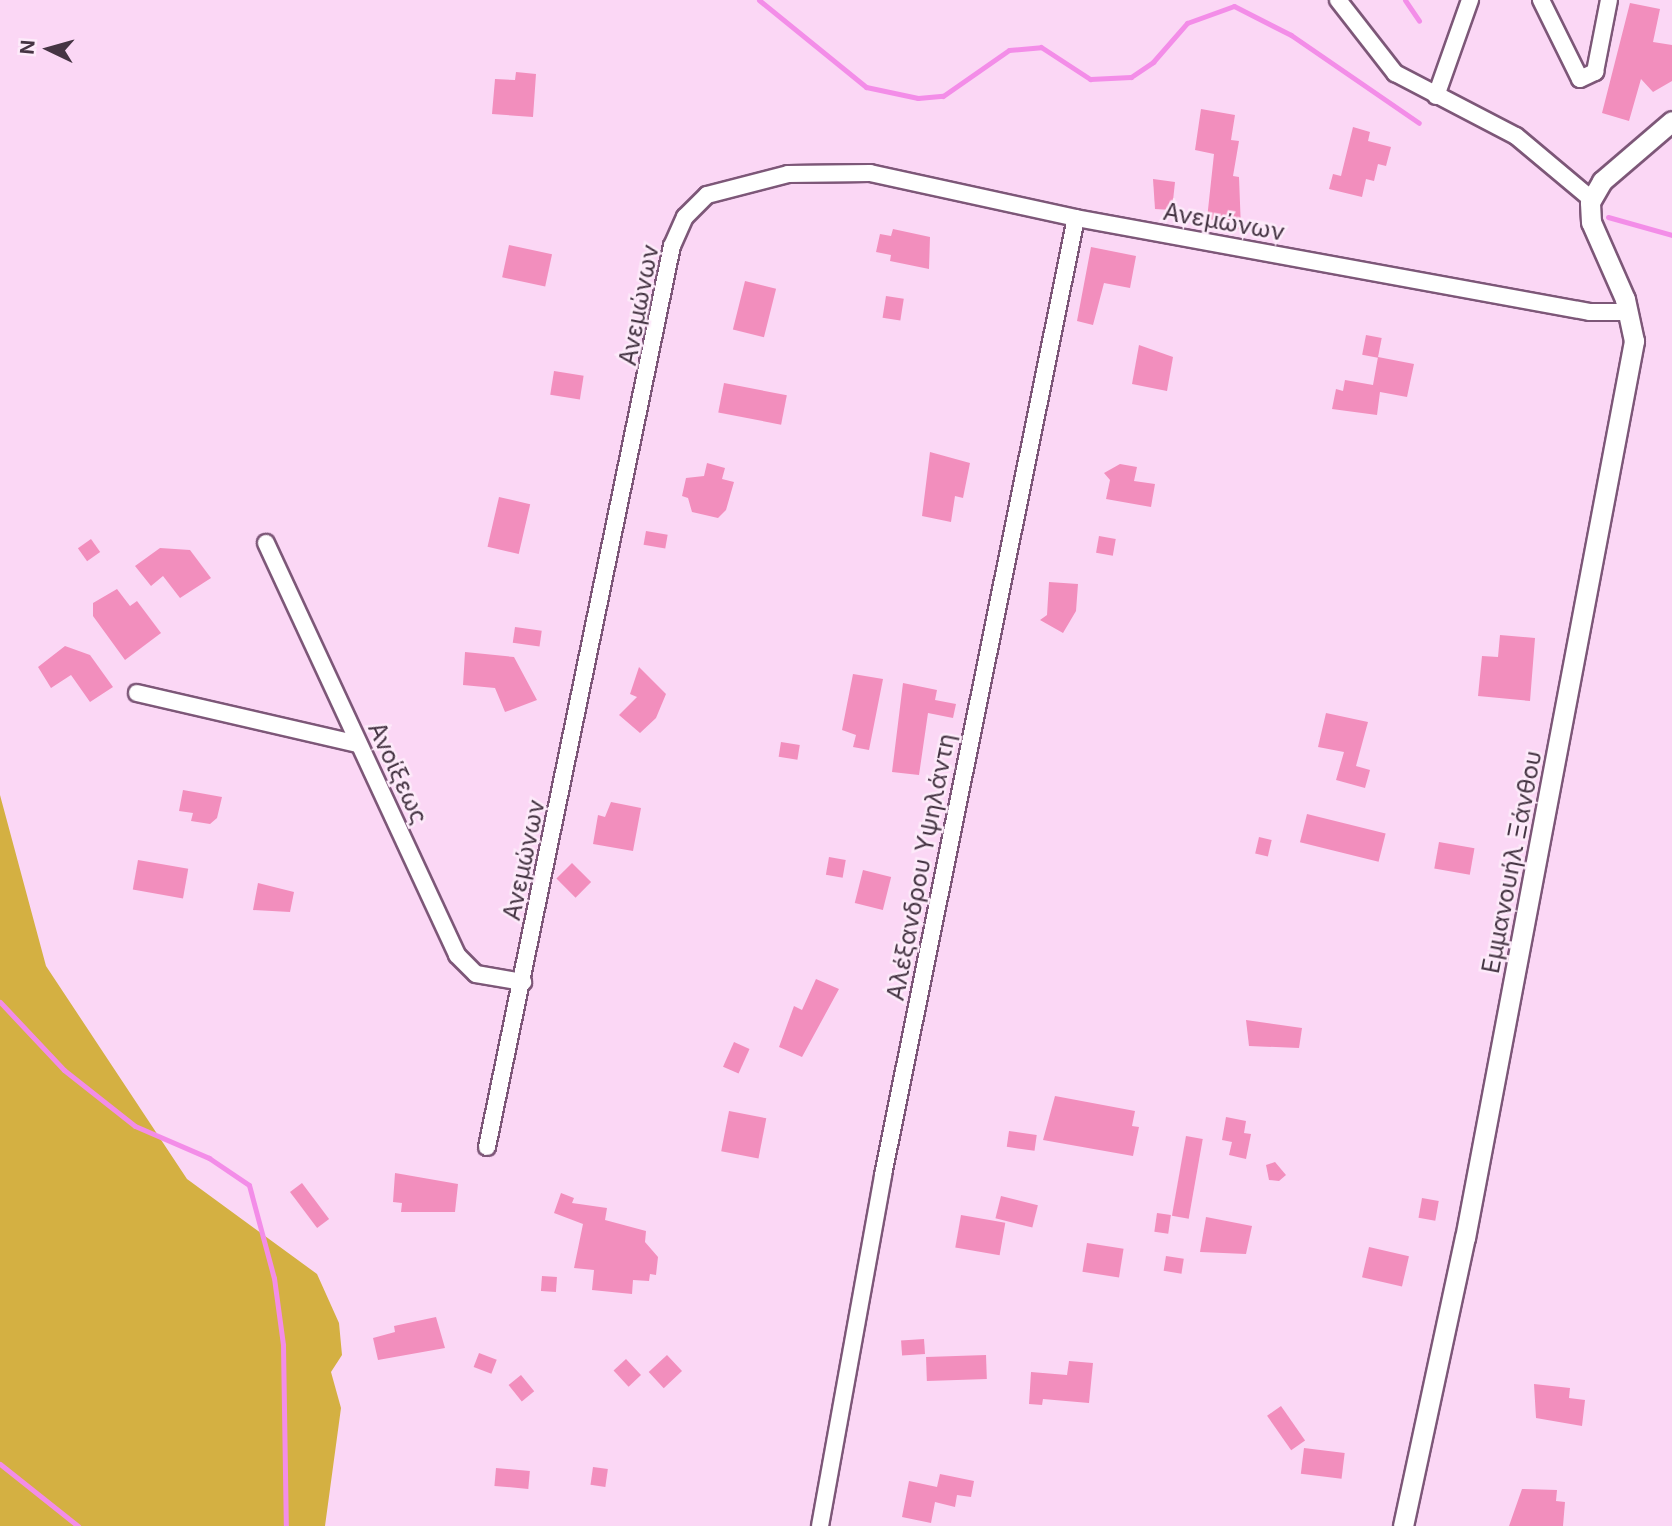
<!DOCTYPE html>
<meta charset="utf-8">
<style>
body{margin:0}
#map{position:relative;width:1672px;height:1526px;overflow:hidden;background:#fbd7f5;font-family:Inter,sans-serif}
div>[style]{position:absolute}
.forest>*{inset:0;background:#d4b042}
.stream>*{height:5px;margin:-2.5px;padding:0 2.5px;transform-origin:2.5px;border-radius:2.5px;background:#f38de8}
.building>*{inset:0;background:#f28ebd;transform-origin:0 0}
.roads{filter:drop-shadow(2px 0 #7d5778) drop-shadow(-2px 0 #7d5778) drop-shadow(0 2px #7d5778) drop-shadow(0 -2px #7d5778)}
.minor>*{height:16px;margin:-8px;padding:0 8px;transform-origin:8px;border-radius:8px;background:#fff}
.tertiary>*{height:19px;margin:-9.5px;padding:0 9.5px;transform-origin:9.5px;border-radius:9.5px;background:#fff}
span{translate:-50% -50%;white-space:nowrap;text-align:center;line-height:1.15;-webkit-text-stroke:5px #fdebfa;paint-order:stroke}
.street-label{font-size:24px;color:#453443}
.north{position:absolute;left:14px;top:14px;width:70px;height:70px;-webkit-text-stroke:5px #fdebfa;paint-order:stroke;rotate:275deg;font-size:19px;font-weight:700;line-height:28px;text-align:center;color:#453443}
.north::after{content:'';display:block;margin:auto;width:24px;height:32px;background:#453443;clip-path:polygon(50% 0,100% 100%,50% 72%,0 100%)}
</style>
<div id="map">
<div class="forest">
<div style="clip-path:polygon(0 795px,46px 966px,187px 1179px,317px 1274px,339px 1323px,342px 1355px,331px 1372px,341px 1408px,325px 1526px,0 1526px)"></div>
</div>
<div class="stream">
<div style="left:759px;top:0;width:138px;rotate:39.1deg"></div>
<div style="left:866px;top:87px;width:53px;rotate:11.9deg"></div>
<div style="left:918px;top:98px;width:25px;rotate:-5deg"></div>
<div style="left:943px;top:96px;width:80px;rotate:-34.9deg"></div>
<div style="left:1009px;top:50px;width:32px;rotate:-5deg"></div>
<div style="left:1041px;top:47px;width:59px;rotate:33.1deg"></div>
<div style="left:1090px;top:79px;width:41px;rotate:-2.8deg"></div>
<div style="left:1131px;top:77px;width:27px;rotate:-34deg"></div>
<div style="left:1153px;top:62px;width:52px;rotate:-48.9deg"></div>
<div style="left:1187px;top:23px;width:50px;rotate:-19.9deg"></div>
<div style="left:1234px;top:6px;width:64px;rotate:27deg"></div>
<div style="left:1291px;top:35px;width:155px;rotate:34.5deg"></div>
<div style="left:1405px;top:0;width:25px;rotate:56deg"></div>
<div style="left:1608px;top:217px;width:66px;rotate:15.7deg"></div>
<div style="left:0;top:1002px;width:93px;rotate:46.7deg"></div>
<div style="left:64px;top:1070px;width:90px;rotate:38.3deg"></div>
<div style="left:135px;top:1126px;width:81px;rotate:23.4deg"></div>
<div style="left:209px;top:1158px;width:48px;rotate:34deg"></div>
<div style="left:249px;top:1185px;width:96px;rotate:75deg"></div>
<div style="left:274px;top:1278px;width:68px;rotate:82.3deg"></div>
<div style="left:283px;top:1345px;width:181px;rotate:89.1deg"></div>
<div style="left:0;top:1464px;width:100px;rotate:38.5deg"></div>
</div>
<div class="building">
<div style="clip-path:polygon(1630px 3px,1660px 9px,1653px 42px,1672px 45px,1672px 81px,1653px 92px,1641px 79px,1629px 121px,1602px 113px)"></div>
<div style="clip-path:polygon(516px 72px,536px 74px,533px 117px,492px 114px,495px 79px,515px 80px)"></div>
<div style="clip-path:polygon(1201px 109px,1235px 115px,1231px 140px,1239px 141px,1233px 176px,1239px 177px,1241px 229px,1228px 230px,1228px 222px,1207px 219px,1214px 154px,1195px 150px)"></div>
<div style="clip-path:polygon(1353px 127px,1370px 132px,1368px 141px,1391px 147px,1386px 166px,1378px 164px,1374px 181px,1366px 179px,1362px 197px,1329px 189px,1333px 174px,1341px 176px)"></div>
<div style="clip-path:polygon(1153px 179px,1175px 182px,1172px 210px,1155px 209px)"></div>
<div style="clip-path:polygon(893px 229px,930px 237px,929px 269px,890px 261px,891px 255px,876px 252px,880px 234px,891px 236px)"></div>
<div style="left:509px;top:245px;width:44px;height:33px;rotate:12deg"></div>
<div style="clip-path:polygon(1091px 247px,1136px 256px,1130px 288px,1104px 283px,1093px 325px,1077px 321px)"></div>
<div style="left:745px;top:281px;width:32px;height:50px;rotate:14deg"></div>
<div style="left:886px;top:296px;width:18px;height:22px;rotate:9deg"></div>
<div style="left:1366px;top:335px;width:16px;height:20px;rotate:11deg"></div>
<div style="clip-path:polygon(1139px 345px,1173px 357px,1167px 391px,1132px 384px)"></div>
<div style="clip-path:polygon(1378px 357px,1414px 364px,1407px 397px,1380px 392px,1377px 415px,1332px 409px,1336px 389px,1343px 391px,1345px 380px,1373px 385px)"></div>
<div style="left:554px;top:371px;width:30px;height:24px;rotate:9deg"></div>
<div style="left:724px;top:383px;width:64px;height:30px;rotate:11deg"></div>
<div style="clip-path:polygon(930px 452px,970px 463px,963px 498px,955px 496px,951px 522px,922px 516px)"></div>
<div style="clip-path:polygon(707px 463px,725px 468px,722px 479px,734px 482px,726px 510px,718px 518px,692px 512px,688px 498px,682px 496px,686px 478px,704px 476px)"></div>
<div style="clip-path:polygon(1120px 464px,1137px 467px,1134px 481px,1155px 484px,1151px 507px,1106px 499px,1110px 480px,1104px 473px)"></div>
<div style="left:499px;top:497px;width:32px;height:51px;rotate:13deg"></div>
<div style="left:646px;top:531px;width:22px;height:14px;rotate:10deg"></div>
<div style="left:1099px;top:536px;width:17px;height:17px;rotate:10deg"></div>
<div style="left:91px;top:539px;width:16px;height:16px;rotate:55deg"></div>
<div style="clip-path:polygon(160px 548px,190px 550px,211px 578px,180px 598px,163px 576px,151px 586px,135px 566px)"></div>
<div style="clip-path:polygon(1049px 582px,1078px 584px,1076px 611px,1063px 633px,1040px 620px,1047px 615px)"></div>
<div style="clip-path:polygon(117px 589px,130px 606px,137px 601px,161px 633px,125px 660px,93px 616px,93px 603px)"></div>
<div style="left:515px;top:627px;width:27px;height:16px;rotate:8deg"></div>
<div style="clip-path:polygon(1500px 635px,1535px 638px,1530px 701px,1478px 696px,1482px 656px,1498px 657px)"></div>
<div style="clip-path:polygon(65px 646px,90px 655px,113px 687px,90px 702px,71px 675px,51px 688px,38px 667px)"></div>
<div style="clip-path:polygon(465px 652px,514px 657px,537px 700px,505px 712px,495px 688px,463px 685px)"></div>
<div style="clip-path:polygon(639px 667px,666px 694px,656px 718px,640px 733px,619px 715px,637px 697px,630px 694px)"></div>
<div style="clip-path:polygon(853px 674px,883px 679px,869px 750px,853px 747px,856px 735px,842px 730px)"></div>
<div style="clip-path:polygon(903px 683px,937px 690px,935px 700px,956px 704px,953px 718px,928px 713px,919px 775px,892px 772px)"></div>
<div style="clip-path:polygon(1326px 713px,1368px 722px,1356px 766px,1370px 770px,1365px 788px,1336px 780px,1344px 752px,1318px 747px)"></div>
<div style="left:781px;top:742px;width:19px;height:15px;rotate:9deg"></div>
<div style="clip-path:polygon(183px 790px,222px 797px,217px 818px,210px 824px,191px 821px,193px 813px,179px 811px)"></div>
<div style="clip-path:polygon(611px 802px,641px 808px,633px 851px,593px 844px,598px 815px,605px 817px)"></div>
<div style="left:1307px;top:814px;width:81px;height:29px;rotate:14deg"></div>
<div style="left:1259px;top:837px;width:13px;height:17px;rotate:13deg"></div>
<div style="left:1439px;top:842px;width:36px;height:27px;rotate:10deg"></div>
<div style="left:829px;top:857px;width:17px;height:18px;rotate:10deg"></div>
<div style="left:138px;top:860px;width:51px;height:30px;rotate:10deg"></div>
<div style="left:572px;top:863px;width:27px;height:22px;rotate:45deg"></div>
<div style="left:863px;top:870px;width:29px;height:34px;rotate:14deg"></div>
<div style="clip-path:polygon(258px 883px,294px 892px,290px 912px,253px 910px)"></div>
<div style="clip-path:polygon(816px 979px,839px 989px,802px 1057px,779px 1047px,794px 1006px,802px 1010px)"></div>
<div style="clip-path:polygon(1246px 1020px,1302px 1028px,1299px 1048px,1249px 1046px)"></div>
<div style="left:734px;top:1042px;width:17px;height:27px;rotate:24deg"></div>
<div style="clip-path:polygon(1055px 1096px,1135px 1111px,1132px 1126px,1139px 1127px,1133px 1156px,1043px 1140px)"></div>
<div style="left:729px;top:1111px;width:38px;height:41px;rotate:11deg"></div>
<div style="clip-path:polygon(1226px 1117px,1246px 1121px,1244px 1133px,1251px 1134px,1246px 1159px,1229px 1155px,1232px 1142px,1222px 1140px)"></div>
<div style="left:1009px;top:1131px;width:28px;height:16px;rotate:8deg"></div>
<div style="left:1186px;top:1136px;width:17px;height:81px;rotate:10deg"></div>
<div style="clip-path:polygon(1275px 1162px,1286px 1175px,1279px 1181px,1269px 1180px,1266px 1165px)"></div>
<div style="clip-path:polygon(395px 1173px,458px 1184px,455px 1212px,401px 1212px,402px 1203px,393px 1202px)"></div>
<div style="left:302px;top:1183px;width:45px;height:15px;rotate:53deg"></div>
<div style="clip-path:polygon(561px 1193px,574px 1198px,572px 1203px,607px 1208px,605px 1220px,646px 1231px,645px 1242px,658px 1257px,656px 1275px,650px 1274px,649px 1281px,633px 1280px,632px 1294px,592px 1290px,594px 1270px,574px 1268px,583px 1224px,554px 1213px)"></div>
<div style="left:1001px;top:1196px;width:38px;height:23px;rotate:14deg"></div>
<div style="left:1422px;top:1198px;width:17px;height:20px;rotate:10deg"></div>
<div style="left:1157px;top:1213px;width:14px;height:19px;rotate:8deg"></div>
<div style="left:961px;top:1215px;width:45px;height:33px;rotate:10deg"></div>
<div style="clip-path:polygon(1206px 1217px,1252px 1226px,1246px 1254px,1200px 1252px)"></div>
<div style="left:1087px;top:1243px;width:37px;height:29px;rotate:9deg"></div>
<div style="left:1369px;top:1247px;width:41px;height:31px;rotate:13deg"></div>
<div style="left:1166px;top:1256px;width:18px;height:15px;rotate:9deg"></div>
<div style="left:542px;top:1276px;width:15px;height:15px;rotate:4deg"></div>
<div style="clip-path:polygon(436px 1317px,445px 1348px,378px 1360px,373px 1338px,395px 1332px,394px 1326px)"></div>
<div style="left:924px;top:1339px;width:15px;height:23px;rotate:86deg"></div>
<div style="left:479px;top:1353px;width:19px;height:15px;rotate:21deg"></div>
<div style="left:667px;top:1355px;width:22px;height:25px;rotate:47deg"></div>
<div style="left:986px;top:1355px;width:24px;height:60px;rotate:88deg"></div>
<div style="left:626px;top:1359px;width:22px;height:17px;rotate:47deg"></div>
<div style="clip-path:polygon(1069px 1361px,1093px 1363px,1089px 1403px,1043px 1399px,1042px 1405px,1029px 1404px,1031px 1372px,1067px 1375px)"></div>
<div style="left:521px;top:1375px;width:21px;height:16px;rotate:51deg"></div>
<div style="clip-path:polygon(1534px 1384px,1570px 1388px,1569px 1398px,1585px 1400px,1582px 1426px,1536px 1418px)"></div>
<div style="left:1281px;top:1406px;width:42px;height:17px;rotate:55deg"></div>
<div style="left:1304px;top:1448px;width:41px;height:26px;rotate:7deg"></div>
<div style="left:593px;top:1467px;width:15px;height:18px;rotate:8deg"></div>
<div style="left:496px;top:1468px;width:34px;height:18px;rotate:5deg"></div>
<div style="clip-path:polygon(940px 1474px,974px 1481px,971px 1497px,957px 1495px,955px 1507px,935px 1502px,931px 1523px,902px 1517px,909px 1481px,937px 1487px)"></div>
<div style="clip-path:polygon(1522px 1489px,1557px 1490px,1556px 1501px,1565px 1502px,1563px 1526px,1509px 1526px)"></div>
</div>
<div class="roads">
<div class="minor">
<div style="left:1338px;top:0;width:93px;rotate:52deg"></div>
<div style="left:1395px;top:73px;width:136px;rotate:27.5deg"></div>
<div style="left:1516px;top:136px;width:98px;rotate:40deg"></div>
<div style="left:1541px;top:0;width:88px;rotate:63.7deg"></div>
<div style="left:1580px;top:79px;width:17px;rotate:-25deg"></div>
<div style="left:1595px;top:72px;width:73px;rotate:-79deg"></div>
<div style="left:1436px;top:96px;width:102px;rotate:-70.5deg"></div>
<div style="left:266px;top:543px;width:454px;rotate:65.1deg"></div>
<div style="left:457px;top:955px;width:27px;rotate:45deg"></div>
<div style="left:476px;top:974px;width:48px;rotate:9.7deg"></div>
<div style="left:137px;top:693px;width:227px;rotate:13deg"></div>
<div style="left:487px;top:1147px;width:920px;rotate:-78.4deg"></div>
<div style="left:672px;top:246px;width:32px;rotate:-66deg"></div>
<div style="left:685px;top:217px;width:31px;rotate:-45deg"></div>
<div style="left:707px;top:195px;width:84px;rotate:-14.5deg"></div>
<div style="left:788px;top:174px;width:82px;rotate:-0.7deg"></div>
<div style="left:870px;top:173px;width:211px;rotate:12.3deg"></div>
<div style="left:1076px;top:218px;width:523px;rotate:10.36deg"></div>
<div style="left:1590px;top:312px;width:39px"></div>
<div style="left:820px;top:1526px;width:357px;rotate:-79.8deg"></div>
<div style="left:883px;top:1175px;width:976px;rotate:-78.6deg"></div>
</div>
<div class="tertiary">
<div style="left:1403px;top:1526px;width:295px;rotate:-77.9deg"></div>
<div style="left:1465px;top:1238px;width:913px;rotate:-79.33deg"></div>
<div style="left:1634px;top:341px;width:43px;rotate:-102.1deg"></div>
<div style="left:1625px;top:299px;width:84px;rotate:-113.8deg"></div>
<div style="left:1591px;top:222px;width:20px;rotate:-93deg"></div>
<div style="left:1590px;top:202px;width:24px;rotate:-60deg"></div>
<div style="left:1602px;top:181px;width:92px;rotate:-40.6deg"></div>
</div>
</div>
<div class="street-label">
<span style="left:1224px;top:222px;rotate:10deg">Ανεμώνων</span>
<span style="left:639px;top:305px;rotate:-79deg">Ανεμώνων</span>
<span style="left:398px;top:773px;rotate:65deg">Ανοίξεως</span>
<span style="left:524px;top:860px;rotate:-78deg">Ανεμώνων</span>
<span style="left:1512px;top:862px;rotate:-79deg">Εμμανουήλ Ξάνθου</span>
<span style="left:921px;top:867px;rotate:-79deg">Αλέξανδρου Υψηλάντη</span>
</div>
<div class="north">N</div>
</div>
